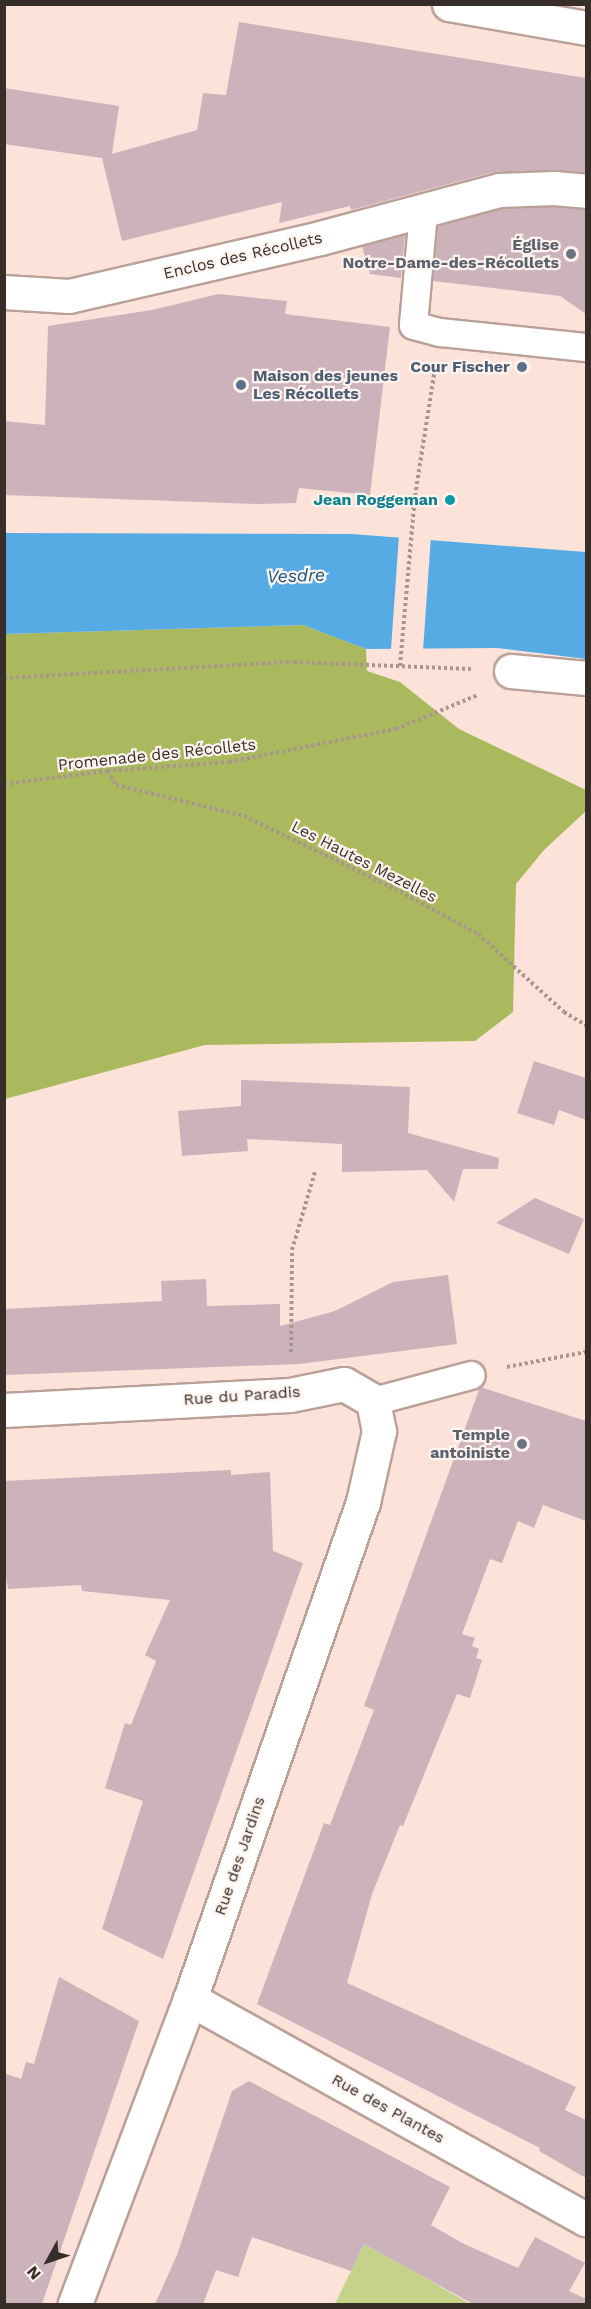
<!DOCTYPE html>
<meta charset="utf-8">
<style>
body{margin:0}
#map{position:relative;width:591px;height:2309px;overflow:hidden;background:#fde2d9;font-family:"Work Sans",sans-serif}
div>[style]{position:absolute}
.green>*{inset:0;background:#c5d28a}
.forest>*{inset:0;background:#abb95e}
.water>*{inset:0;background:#57abe5}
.pier>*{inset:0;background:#fde2d9;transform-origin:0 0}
.building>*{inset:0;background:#ccb2bb}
.path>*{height:4px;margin-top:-2px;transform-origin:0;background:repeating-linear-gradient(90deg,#a9958e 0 3px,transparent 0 6px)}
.roads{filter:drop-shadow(2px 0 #baa198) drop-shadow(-2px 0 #baa198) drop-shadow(0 2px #baa198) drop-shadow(0 -2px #baa198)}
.lane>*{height:27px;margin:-13.5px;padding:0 13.5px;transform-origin:13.5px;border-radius:13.5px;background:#fff}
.street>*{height:33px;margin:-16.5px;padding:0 16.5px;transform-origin:16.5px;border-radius:16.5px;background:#fff}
.secondary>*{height:33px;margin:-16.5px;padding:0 16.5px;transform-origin:16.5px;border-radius:16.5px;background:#fff}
.dots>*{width:16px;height:16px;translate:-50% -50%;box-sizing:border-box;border:3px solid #fef3ef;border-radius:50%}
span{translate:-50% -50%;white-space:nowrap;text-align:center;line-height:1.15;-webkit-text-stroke:4.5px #fef3ef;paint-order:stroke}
.worship-label{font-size:16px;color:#5b616d;font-weight:700}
.right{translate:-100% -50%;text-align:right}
.street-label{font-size:16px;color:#372d29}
.service-label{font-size:16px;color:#4e5e75;font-weight:700}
.left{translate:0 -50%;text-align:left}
.culture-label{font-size:16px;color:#0d838f;font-weight:700}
.water-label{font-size:18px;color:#14537a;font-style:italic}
.frame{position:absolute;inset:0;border:6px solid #372d29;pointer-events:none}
.north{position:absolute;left:18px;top:2231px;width:60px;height:60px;-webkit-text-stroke:4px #fef3ef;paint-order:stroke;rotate:230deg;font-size:16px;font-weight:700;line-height:24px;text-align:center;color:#372d29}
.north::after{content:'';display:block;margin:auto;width:21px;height:27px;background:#372d29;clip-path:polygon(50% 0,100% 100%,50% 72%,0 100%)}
</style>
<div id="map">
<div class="green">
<div style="clip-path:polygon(364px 2244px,408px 2268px,470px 2304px,335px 2304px)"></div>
</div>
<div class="forest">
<div style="clip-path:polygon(303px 625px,366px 649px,367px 671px,400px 682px,459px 729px,586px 790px,586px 811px,544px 850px,516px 884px,513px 1012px,475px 1041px,205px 1045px,5px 1099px,4px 634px)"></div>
</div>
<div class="water">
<div style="clip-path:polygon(4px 533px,352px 534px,586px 552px,586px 659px,497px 648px,366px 649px,303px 625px,5px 634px)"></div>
</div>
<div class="pier">
<div style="left:399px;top:535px;width:32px;height:118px;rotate:4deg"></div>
</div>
<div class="building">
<div style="clip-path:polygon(239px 22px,586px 78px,586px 172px,494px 172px,351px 210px,350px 206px,279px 223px,282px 202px,122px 241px,102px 158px,4px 144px,4px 88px,119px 106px,112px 154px,197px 130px,203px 93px,226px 95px)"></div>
<div style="clip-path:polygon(553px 207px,586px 209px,586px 314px,560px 296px,433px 281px,438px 226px,502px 209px)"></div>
<div style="clip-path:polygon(405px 235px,401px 278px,370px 274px,362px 246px)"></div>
<div style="clip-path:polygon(218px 294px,287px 301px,285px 314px,390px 327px,370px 495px,299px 488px,296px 503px,258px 504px,4px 495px,4px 421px,45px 425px,48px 326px,152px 310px)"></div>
<div style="clip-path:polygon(534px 1061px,586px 1078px,586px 1120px,559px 1110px,554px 1125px,517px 1113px)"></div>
<div style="clip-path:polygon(241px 1080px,410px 1087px,408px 1133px,499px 1158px,498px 1169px,463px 1169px,454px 1202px,427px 1170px,342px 1172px,342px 1144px,247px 1139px,248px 1151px,182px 1156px,178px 1111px,241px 1106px)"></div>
<div style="clip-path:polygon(535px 1198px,584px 1219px,569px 1254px,496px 1223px)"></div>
<div style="clip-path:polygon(448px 1275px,457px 1344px,299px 1364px,4px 1375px,4px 1309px,162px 1301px,161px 1281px,206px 1279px,207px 1306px,280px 1304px,280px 1326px,335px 1311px,393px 1282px)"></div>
<div style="clip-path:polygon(480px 1387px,586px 1421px,586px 1521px,543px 1505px,534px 1528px,518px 1521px,502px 1563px,490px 1559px,462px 1634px,475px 1638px,472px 1646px,479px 1649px,476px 1658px,482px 1660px,470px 1698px,457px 1694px,403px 1826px,400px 1825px,372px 1894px,347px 1983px,576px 2087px,565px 2110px,586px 2120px,586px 2178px,539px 2151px,540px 2148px,257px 2004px,324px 1823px,330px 1825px,374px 1710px,364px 1706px)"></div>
<div style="clip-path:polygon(231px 1470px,231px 1475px,270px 1472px,273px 1551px,303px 1563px,163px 1959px,102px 1929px,143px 1801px,105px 1788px,125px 1723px,131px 1725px,156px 1661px,145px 1655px,170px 1600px,82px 1591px,81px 1585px,8px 1589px,4px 1568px,4px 1481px)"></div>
<div style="clip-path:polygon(59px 1977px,139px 2021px,42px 2304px,4px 2304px,4px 2073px,21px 2079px,26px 2062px,34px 2064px)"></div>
<div style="clip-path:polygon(249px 2081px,450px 2187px,431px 2225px,462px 2243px,518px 2268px,535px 2237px,585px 2263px,569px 2291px,586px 2299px,586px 2304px,473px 2304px,364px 2244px,351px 2271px,252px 2237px,238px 2277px,216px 2270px,203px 2304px,155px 2304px,177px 2255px,232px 2091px)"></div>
</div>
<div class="path">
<div style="left:400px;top:666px;width:171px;rotate:-85deg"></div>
<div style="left:415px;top:496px;width:129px;rotate:-81.1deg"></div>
<div style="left:4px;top:678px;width:290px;rotate:-3.2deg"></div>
<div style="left:294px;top:662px;width:177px;rotate:2.3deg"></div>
<div style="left:107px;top:771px;width:17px;rotate:57deg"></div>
<div style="left:116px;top:785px;width:132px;rotate:13.6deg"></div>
<div style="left:244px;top:816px;width:168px;rotate:25.8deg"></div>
<div style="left:395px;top:889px;width:94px;rotate:28.5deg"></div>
<div style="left:478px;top:934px;width:116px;rotate:42.2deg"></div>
<div style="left:564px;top:1012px;width:26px;rotate:31deg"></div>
<div style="left:4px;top:784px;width:104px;rotate:-7.2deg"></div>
<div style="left:107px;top:771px;width:122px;rotate:-4.2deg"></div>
<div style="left:229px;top:762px;width:170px;rotate:-11.2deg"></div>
<div style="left:396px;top:729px;width:89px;rotate:-22.5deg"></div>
<div style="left:291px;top:1352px;width:102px;rotate:-89.4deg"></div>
<div style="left:292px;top:1250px;width:81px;rotate:-73.6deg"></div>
<div style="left:507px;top:1367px;width:80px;rotate:-10.8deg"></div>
</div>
<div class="roads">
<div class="lane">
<div style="left:423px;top:212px;width:113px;rotate:95.1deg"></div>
<div style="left:413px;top:325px;width:28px;rotate:15deg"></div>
<div style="left:440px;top:332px;width:147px;rotate:5.9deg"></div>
<div style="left:373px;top:1401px;width:101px;rotate:-14.9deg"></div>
</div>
<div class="street">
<div style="left:4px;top:292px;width:65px;rotate:3.5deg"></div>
<div style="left:69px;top:296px;width:258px;rotate:-13deg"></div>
<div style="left:320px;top:238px;width:185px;rotate:-15deg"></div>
<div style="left:499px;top:190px;width:55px;rotate:-2.1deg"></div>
<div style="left:554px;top:188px;width:32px;rotate:5deg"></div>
<div style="left:511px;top:671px;width:75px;rotate:5.3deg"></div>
<div style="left:4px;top:1410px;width:286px;rotate:-3deg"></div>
<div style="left:290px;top:1395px;width:55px;rotate:-11.5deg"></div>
<div style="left:344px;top:1384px;width:34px;rotate:30deg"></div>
<div style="left:373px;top:1401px;width:31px;rotate:79deg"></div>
<div style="left:379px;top:1431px;width:73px;rotate:102.7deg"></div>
<div style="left:363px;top:1502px;width:526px;rotate:109.19deg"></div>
<div style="left:190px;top:1999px;width:326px;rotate:110.7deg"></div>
<div style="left:190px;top:1999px;width:453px;rotate:29.1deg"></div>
</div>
<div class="secondary">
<div style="left:449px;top:4px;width:139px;rotate:9.9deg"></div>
</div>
</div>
<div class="dots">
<div style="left:571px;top:254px;background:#6b7280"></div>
<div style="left:522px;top:367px;background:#5c6f8a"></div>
<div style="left:241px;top:385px;background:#5c6f8a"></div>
<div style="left:450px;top:500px;background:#0f9aa8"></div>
<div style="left:522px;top:1444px;background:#6b7280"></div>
</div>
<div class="worship-label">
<span class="right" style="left:559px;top:254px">Église<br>Notre-Dame-des-Récollets</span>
<span class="right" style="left:510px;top:1444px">Temple<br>antoiniste</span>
</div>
<div class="street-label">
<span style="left:243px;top:256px;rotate:-13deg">Enclos des Récollets</span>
<span style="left:157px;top:755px;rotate:-6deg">Promenade des Récollets</span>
<span style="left:364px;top:862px;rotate:27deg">Les Hautes Mezelles</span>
<span style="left:242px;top:1396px;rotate:-4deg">Rue du Paradis</span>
<span style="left:240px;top:1856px;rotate:-71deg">Rue des Jardins</span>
<span style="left:388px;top:2109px;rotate:29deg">Rue des Plantes</span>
</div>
<div class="service-label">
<span class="right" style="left:510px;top:367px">Cour Fischer</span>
<span class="left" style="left:253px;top:385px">Maison des jeunes<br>Les Récollets</span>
</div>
<div class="culture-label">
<span class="right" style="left:438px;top:500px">Jean Roggeman</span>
</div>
<div class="water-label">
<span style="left:296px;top:576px;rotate:-2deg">Vesdre</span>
</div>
<div class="frame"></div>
<div class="north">N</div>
</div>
